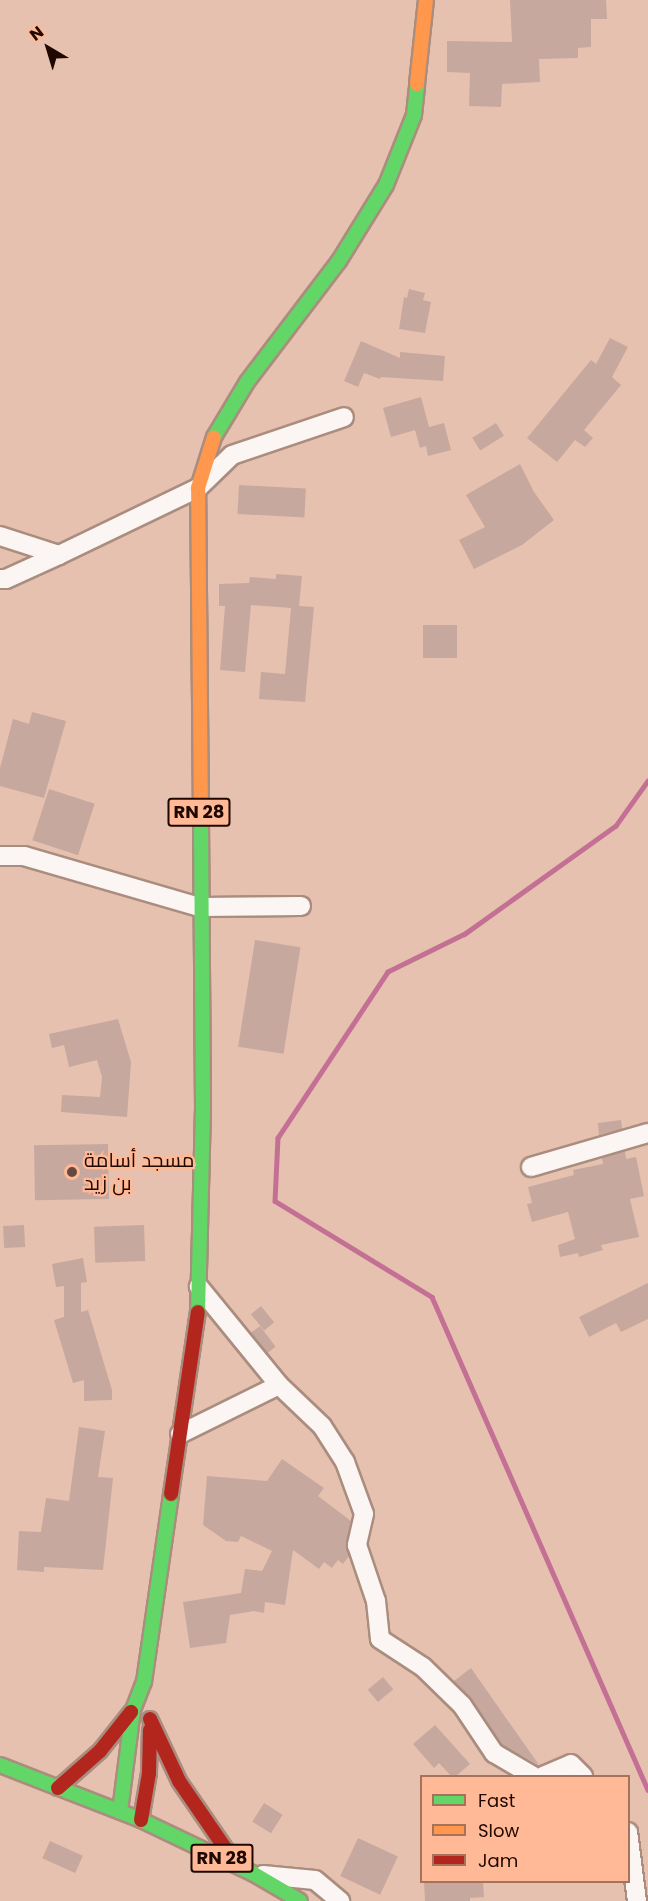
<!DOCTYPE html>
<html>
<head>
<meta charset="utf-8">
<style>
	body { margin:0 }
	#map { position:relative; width:648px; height:1901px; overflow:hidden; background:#e7c1af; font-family:Poppins,Cairo,sans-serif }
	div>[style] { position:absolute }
	.stream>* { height:4.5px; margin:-2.25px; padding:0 2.25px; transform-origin:2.25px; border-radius:2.25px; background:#c37094 }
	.building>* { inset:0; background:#c7a89e; transform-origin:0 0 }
	.roads { filter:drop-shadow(2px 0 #aa8d7f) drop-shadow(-2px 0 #aa8d7f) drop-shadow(0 2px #aa8d7f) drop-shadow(0 -2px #aa8d7f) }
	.street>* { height:18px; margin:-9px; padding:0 9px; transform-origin:9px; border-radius:9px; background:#fbf6f3 }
	.fast>* { height:14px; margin:-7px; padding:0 7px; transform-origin:7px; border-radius:7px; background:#63d668 }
	.slow>* { height:14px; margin:-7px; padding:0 7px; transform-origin:7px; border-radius:7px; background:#ff974d }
	.jam>* { height:14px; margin:-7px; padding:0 7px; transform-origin:7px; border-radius:7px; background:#b3261e }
	.dots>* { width:16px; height:16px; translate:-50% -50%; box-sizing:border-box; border:3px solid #ffb997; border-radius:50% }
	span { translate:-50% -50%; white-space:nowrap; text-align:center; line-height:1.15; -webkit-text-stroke:4.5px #ffb997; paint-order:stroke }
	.shield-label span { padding:2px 4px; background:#ffb997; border:2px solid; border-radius:4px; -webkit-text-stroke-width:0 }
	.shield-label { font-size:18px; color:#1f0800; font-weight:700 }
	.poi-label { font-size:20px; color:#1f0800 }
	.left { translate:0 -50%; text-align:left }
	.legend { position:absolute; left:420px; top:1775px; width:210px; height:108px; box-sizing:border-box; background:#ffb997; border:2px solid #a5725b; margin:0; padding:8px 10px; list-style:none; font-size:18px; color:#1f0800 }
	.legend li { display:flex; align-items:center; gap:12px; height:30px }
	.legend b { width:30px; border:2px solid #a5725b }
	.north { position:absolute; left:18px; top:18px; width:60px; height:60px; -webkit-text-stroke:4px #ffb997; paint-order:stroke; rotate:322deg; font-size:16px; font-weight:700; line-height:24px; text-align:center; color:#1f0800 }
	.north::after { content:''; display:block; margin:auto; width:21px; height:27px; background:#1f0800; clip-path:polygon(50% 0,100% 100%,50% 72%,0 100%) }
</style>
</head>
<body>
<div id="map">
	<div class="stream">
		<i style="left:648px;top:781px;width:55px;rotate:125.4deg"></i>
		<i style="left:616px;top:826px;width:186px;rotate:144.4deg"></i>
		<i style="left:465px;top:934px;width:86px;rotate:153.7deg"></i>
		<i style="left:388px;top:972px;width:199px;rotate:123.5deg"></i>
		<i style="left:278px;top:1138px;width:63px;rotate:92.7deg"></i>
		<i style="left:275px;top:1201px;width:184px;rotate:31.4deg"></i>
		<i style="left:432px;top:1297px;width:538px;rotate:66.34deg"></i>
	</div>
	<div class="building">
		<i style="clip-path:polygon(510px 0,606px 0,607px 19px,591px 19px,591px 47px,578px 48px,578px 58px,539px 59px,540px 82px,502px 84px,501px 107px,469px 106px,470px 73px,447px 72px,447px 41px,512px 42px)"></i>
		<i style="clip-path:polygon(409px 289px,425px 293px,423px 300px,431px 302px,425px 333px,399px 329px,404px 297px,407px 298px)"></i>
		<i style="clip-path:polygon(610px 338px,628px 347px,612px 377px,621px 385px,584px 430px,593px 438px,585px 447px,575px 440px,557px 462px,527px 438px,591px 360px,596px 364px)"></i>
		<i style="clip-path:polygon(361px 341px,400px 358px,400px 352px,445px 356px,443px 381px,381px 377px,380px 379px,364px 373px,358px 387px,344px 381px)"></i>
		<i style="clip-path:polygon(421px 397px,429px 427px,444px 423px,451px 450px,428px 456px,426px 446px,420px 448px,415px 430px,391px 437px,383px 408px)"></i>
		<i style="left:496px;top:423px;width:15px;height:28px;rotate:58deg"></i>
		<i style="clip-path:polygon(520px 464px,534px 492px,554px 520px,522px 545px,474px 569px,459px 540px,485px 527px,466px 495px)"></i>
		<i style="left:239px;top:485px;width:67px;height:29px;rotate:3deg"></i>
		<i style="clip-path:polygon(276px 574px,302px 576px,299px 606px,314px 607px,305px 702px,259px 699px,261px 672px,285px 674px,291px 608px,251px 605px,245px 672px,220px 670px,225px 606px,219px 606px,219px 584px,249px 583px,250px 577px,276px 579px)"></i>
		<i style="left:423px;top:625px;width:34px;height:33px"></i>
		<i style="clip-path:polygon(32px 712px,66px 721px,44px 798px,0 786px,0 768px,13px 719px,29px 724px)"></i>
		<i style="left:49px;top:789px;width:48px;height:54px;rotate:18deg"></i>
		<i style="left:255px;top:940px;width:46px;height:108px;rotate:9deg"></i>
		<i style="clip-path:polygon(118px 1019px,131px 1062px,127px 1117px,61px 1112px,62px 1095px,100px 1097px,102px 1077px,97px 1060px,69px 1067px,64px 1045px,52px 1048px,49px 1034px)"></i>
		<i style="clip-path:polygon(621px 1120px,622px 1129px,599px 1135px,598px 1123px)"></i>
		<i style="left:108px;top:1144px;width:55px;height:74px;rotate:89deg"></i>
		<i style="clip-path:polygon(625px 1151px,626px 1159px,636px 1157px,644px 1196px,630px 1199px,639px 1237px,601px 1245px,603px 1250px,579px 1257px,578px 1253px,560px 1257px,558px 1245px,575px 1239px,568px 1212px,532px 1222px,527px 1204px,532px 1203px,528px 1187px,574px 1175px,573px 1170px,603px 1164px,602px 1158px)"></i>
		<i style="left:24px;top:1225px;width:22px;height:21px;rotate:87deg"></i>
		<i style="left:144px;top:1225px;width:36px;height:50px;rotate:88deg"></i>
		<i style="clip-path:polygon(83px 1258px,87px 1282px,81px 1283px,81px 1312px,88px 1310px,112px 1390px,112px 1400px,84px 1401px,84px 1380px,73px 1383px,54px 1320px,64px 1317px,64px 1286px,56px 1287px,52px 1264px)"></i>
		<i style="clip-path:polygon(648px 1283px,648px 1319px,621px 1332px,616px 1323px,589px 1337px,579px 1317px)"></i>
		<i style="left:261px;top:1306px;width:21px;height:13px;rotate:51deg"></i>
		<i style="left:260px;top:1326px;width:26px;height:11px;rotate:53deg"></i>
		<i style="clip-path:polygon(79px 1427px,105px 1431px,98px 1477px,113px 1478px,103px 1570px,44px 1567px,44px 1572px,17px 1570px,19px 1531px,41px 1532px,46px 1498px,69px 1501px)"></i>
		<i style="clip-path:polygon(282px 1459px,324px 1488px,318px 1496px,351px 1521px,346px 1543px,349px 1556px,343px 1564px,338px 1560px,332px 1568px,324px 1562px,319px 1569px,293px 1550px,285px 1605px,265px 1602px,264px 1613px,254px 1611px,230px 1615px,226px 1643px,190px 1648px,183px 1602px,241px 1593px,245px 1569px,262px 1571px,272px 1551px,241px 1536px,238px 1542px,226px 1541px,203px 1525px,207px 1476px,267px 1481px)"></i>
		<i style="clip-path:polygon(471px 1668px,539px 1765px,502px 1745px,471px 1699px,454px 1681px)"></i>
		<i style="left:383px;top:1677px;width:16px;height:20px;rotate:50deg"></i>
		<i style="clip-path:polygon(435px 1725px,470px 1764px,456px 1776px,451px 1776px,439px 1763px,434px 1768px,413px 1744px)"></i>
		<i style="left:264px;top:1803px;width:22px;height:22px;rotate:32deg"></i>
		<i style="left:358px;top:1838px;width:44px;height:42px;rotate:25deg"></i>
		<i style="left:50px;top:1841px;width:36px;height:19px;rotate:24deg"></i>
		<i style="clip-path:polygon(424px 1881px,483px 1881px,484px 1897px,470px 1898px,470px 1901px,425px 1901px)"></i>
	</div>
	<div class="roads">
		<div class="street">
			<i style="left:0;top:536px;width:62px;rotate:17.9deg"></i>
			<i style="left:59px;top:555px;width:154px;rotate:-25.7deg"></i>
			<i style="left:198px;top:488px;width:47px;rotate:-44.1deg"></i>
			<i style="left:232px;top:455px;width:118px;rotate:-18.7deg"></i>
			<i style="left:0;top:579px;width:6px"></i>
			<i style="left:6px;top:579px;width:58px;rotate:-24.4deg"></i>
			<i style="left:0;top:856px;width:24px"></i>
			<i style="left:24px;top:856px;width:183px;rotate:16.2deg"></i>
			<i style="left:200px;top:907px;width:101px;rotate:-0.6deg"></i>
			<i style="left:531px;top:1167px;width:122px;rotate:-16.2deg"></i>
			<i style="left:279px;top:1385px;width:59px;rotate:43.6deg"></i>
			<i style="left:322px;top:1426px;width:43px;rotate:57.4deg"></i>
			<i style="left:345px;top:1462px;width:55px;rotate:69.9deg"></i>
			<i style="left:364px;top:1514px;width:32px;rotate:103deg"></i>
			<i style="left:357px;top:1545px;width:59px;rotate:71.3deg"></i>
			<i style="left:376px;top:1601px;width:38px;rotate:84deg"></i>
			<i style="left:380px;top:1639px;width:51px;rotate:33.1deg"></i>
			<i style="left:423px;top:1667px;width:54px;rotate:44.3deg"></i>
			<i style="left:462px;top:1705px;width:58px;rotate:56.3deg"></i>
			<i style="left:494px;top:1753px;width:45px;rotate:30.5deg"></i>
			<i style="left:180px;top:1434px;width:110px;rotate:-26.3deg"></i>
			<i style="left:279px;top:1385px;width:127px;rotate:-129.2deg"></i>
			<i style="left:543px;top:1776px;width:30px;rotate:-23deg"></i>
			<i style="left:571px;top:1764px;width:17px;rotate:45deg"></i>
			<i style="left:628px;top:1832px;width:70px;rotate:82.6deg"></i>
			<i style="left:263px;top:1875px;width:52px;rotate:5.5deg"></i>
			<i style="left:315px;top:1880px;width:33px;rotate:40deg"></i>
		</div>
		<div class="fast">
			<i style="left:214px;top:437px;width:64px;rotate:-59deg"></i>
			<i style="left:247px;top:382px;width:152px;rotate:-52.8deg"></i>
			<i style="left:339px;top:261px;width:89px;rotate:-58.3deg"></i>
			<i style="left:386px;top:185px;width:75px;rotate:-68.2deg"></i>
			<i style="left:414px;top:115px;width:31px;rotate:-84deg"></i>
			<i style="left:198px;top:1312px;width:204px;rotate:-88.6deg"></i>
			<i style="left:203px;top:1108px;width:290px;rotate:-90.4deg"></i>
			<i style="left:0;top:1765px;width:151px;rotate:21.3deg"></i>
			<i style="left:141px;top:1820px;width:125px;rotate:25.5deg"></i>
			<i style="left:254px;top:1874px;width:53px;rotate:30.4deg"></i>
			<i style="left:120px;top:1811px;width:102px;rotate:-82.7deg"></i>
			<i style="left:133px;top:1710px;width:30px;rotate:-69deg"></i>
			<i style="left:144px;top:1682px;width:190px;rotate:-81.8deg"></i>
		</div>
		<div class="slow">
			<i style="left:417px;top:84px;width:84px;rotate:-83.9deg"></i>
			<i style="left:201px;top:818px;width:330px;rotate:-90.5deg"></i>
			<i style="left:198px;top:488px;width:53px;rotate:-72.6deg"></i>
		</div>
		<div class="jam">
			<i style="left:171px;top:1494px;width:184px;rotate:-81.6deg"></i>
			<i style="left:150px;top:1719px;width:68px;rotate:64.9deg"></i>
			<i style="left:179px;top:1781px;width:101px;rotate:55.5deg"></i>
			<i style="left:58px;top:1788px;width:56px;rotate:-41.4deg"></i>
			<i style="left:100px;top:1751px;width:50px;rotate:-51.5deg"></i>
			<i style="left:141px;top:1820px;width:48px;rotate:-80.3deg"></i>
			<i style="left:149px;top:1773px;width:43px;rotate:-88.7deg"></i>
		</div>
	</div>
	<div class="dots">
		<i style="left:72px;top:1172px;background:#65493d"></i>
	</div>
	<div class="shield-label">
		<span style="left:199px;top:812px">RN 28</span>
		<span style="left:222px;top:1858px">RN 28</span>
	</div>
	<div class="poi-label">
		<span class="left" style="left:84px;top:1172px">مسجد أسامة<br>بن زيد</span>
	</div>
	<ul class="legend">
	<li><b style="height:8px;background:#63d668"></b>Fast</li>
	<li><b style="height:8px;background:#ff974d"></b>Slow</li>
	<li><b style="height:8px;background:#b3261e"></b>Jam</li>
	</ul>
	<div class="north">N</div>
</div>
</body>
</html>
